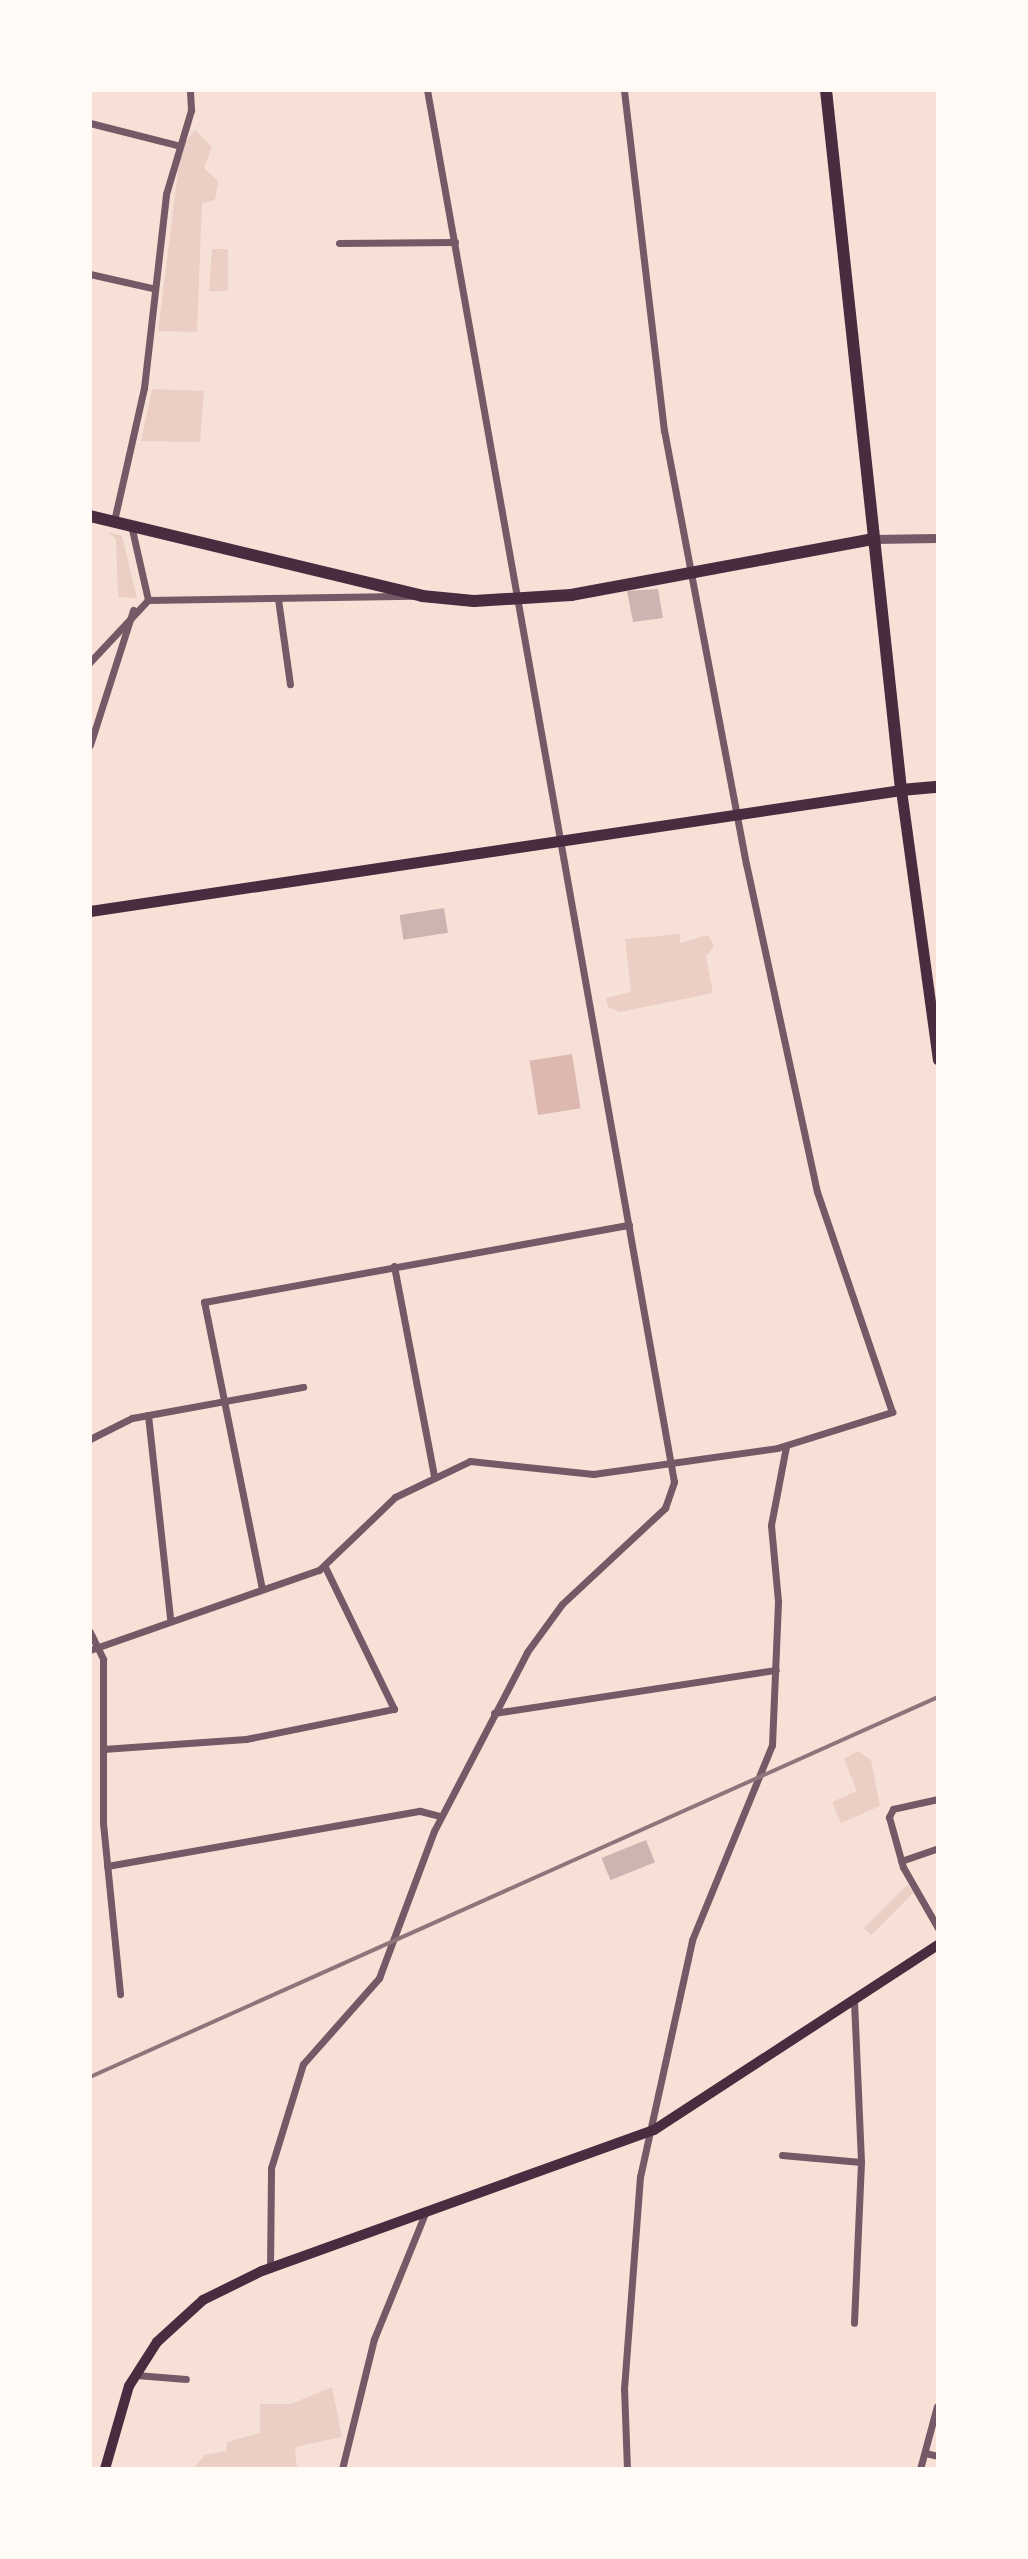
<!DOCTYPE html>
<html>
<head>
<meta charset="utf-8">
<style>
	body { margin:0 }
	#map { position:relative; width:1028px; height:2559px; overflow:hidden; background:#f7e1d7; font-family:"IBM Plex Serif",serif }
	div>[style] { position:absolute }
	.green>* { inset:0; background:#ebcfc5; transform-origin:0 0 }
	.water>* { inset:0; background:#dcb8b0; transform-origin:0 0 }
	.building>* { inset:0; background:#ccb4b1; transform-origin:0 0 }
	.minor>* { height:7px; margin:-3.5px; padding:0 3.5px; transform-origin:3.5px; border-radius:3.5px; background:#755966 }
	.tertiary>* { height:9px; margin:-4.5px; padding:0 4.5px; transform-origin:4.5px; border-radius:4.5px; background:#755966 }
	.secondary>* { height:10px; margin:-5px; padding:0 5px; transform-origin:5px; border-radius:5px; background:#4a2c40 }
	.primary>* { height:11px; margin:-5.5px; padding:0 5.5px; transform-origin:5.5px; border-radius:5.5px; background:#4a2c40 }
	.trunk>* { height:12px; margin:-6px; padding:0 6px; transform-origin:6px; border-radius:6px; background:#4a2c40 }
	.rail>* { height:4px; margin:-2px; padding:0 2px; transform-origin:2px; border-radius:2px; background:#8f747c }
	span { translate:-50% -50%; white-space:nowrap; text-align:center; line-height:1.15; -webkit-text-stroke:8px #fffaf5; paint-order:stroke }
	.frame { position:absolute; inset:0; border:92px solid #fffaf5; pointer-events:none }
</style>
</head>
<body>
<div id="map">
	<div class="green">
		<i style="clip-path:polygon(195px 130px,212px 147px,204px 168px,218px 181px,215px 200px,202px 203px,197px 332px,158px 331px,181px 147px)"></i>
		<i style="clip-path:polygon(212px 249px,228px 249px,228px 291px,209px 291px)"></i>
		<i style="clip-path:polygon(152px 389px,204px 391px,200px 442px,141px 441px)"></i>
		<i style="clip-path:polygon(108px 532px,122px 536px,137px 598px,118px 597px,116px 539px)"></i>
		<i style="clip-path:polygon(680px 934px,680px 943px,708px 935px,714px 946px,706px 957px,713px 993px,620px 1012px,608px 1007px,606px 998px,631px 992px,625px 939px)"></i>
		<i style="clip-path:polygon(858px 1751px,871px 1760px,880px 1806px,841px 1823px,832px 1802px,857px 1791px,844px 1759px)"></i>
		<i style="left:907px;top:1885px;width:10px;height:61px;rotate:45deg"></i>
		<i style="clip-path:polygon(332px 2387px,342px 2437px,295px 2447px,297px 2469px,193px 2469px,205px 2455px,226px 2451px,227px 2442px,260px 2433px,260px 2404px,291px 2404px)"></i>
	</div>
	<div class="water">
		<i style="left:572px;top:1054px;width:55px;height:43px;rotate:81deg"></i>
	</div>
	<div class="building">
		<i style="clip-path:polygon(658px 589px,663px 618px,633px 622px,627px 591px)"></i>
		<i style="left:444px;top:908px;width:25px;height:45px;rotate:81deg"></i>
		<i style="left:646px;top:1840px;width:24px;height:48px;rotate:68deg"></i>
	</div>
	<div class="minor">
		<i style="left:90px;top:123px;width:89px;rotate:14.3deg"></i>
		<i style="left:339px;top:243px;width:116px;rotate:-0.5deg"></i>
		<i style="left:90px;top:274px;width:64px;rotate:12.7deg"></i>
		<i style="left:114px;top:521px;width:136px;rotate:-77.3deg"></i>
		<i style="left:144px;top:388px;width:195px;rotate:-83.5deg"></i>
		<i style="left:166px;top:194px;width:88px;rotate:-73.4deg"></i>
		<i style="left:191px;top:110px;width:20px;rotate:-93deg"></i>
		<i style="left:131px;top:525px;width:77px;rotate:77.2deg"></i>
		<i style="left:278px;top:599px;width:86px;rotate:82deg"></i>
		<i style="left:90px;top:662px;width:85px;rotate:-46.9deg"></i>
		<i style="left:148px;top:600px;width:266px;rotate:-0.9deg"></i>
		<i style="left:90px;top:745px;width:142px;rotate:-72.3deg"></i>
		<i style="left:394px;top:1266px;width:213px;rotate:79.2deg"></i>
		<i style="left:148px;top:1415px;width:204px;rotate:83.8deg"></i>
		<i style="left:90px;top:1439px;width:47px;rotate:-26.6deg"></i>
		<i style="left:132px;top:1418px;width:174px;rotate:-10.3deg"></i>
		<i style="left:262px;top:1589px;width:293px;rotate:-101.4deg"></i>
		<i style="left:204px;top:1302px;width:432px;rotate:-10.3deg"></i>
		<i style="left:90px;top:1632px;width:30px;rotate:64deg"></i>
		<i style="left:103px;top:1659px;width:164px;rotate:90deg"></i>
		<i style="left:103px;top:1823px;width:172px;rotate:84.3deg"></i>
		<i style="left:90px;top:1650px;width:243px;rotate:-19.3deg"></i>
		<i style="left:319px;top:1570px;width:105px;rotate:-43.8deg"></i>
		<i style="left:395px;top:1497px;width:83px;rotate:-25.6deg"></i>
		<i style="left:470px;top:1461px;width:124px;rotate:6deg"></i>
		<i style="left:593px;top:1474px;width:186px;rotate:-8deg"></i>
		<i style="left:777px;top:1448px;width:121px;rotate:-17.4deg"></i>
		<i style="left:892px;top:1412px;width:232px;rotate:-108.8deg"></i>
		<i style="left:817px;top:1192px;width:336px;rotate:-102.2deg"></i>
		<i style="left:746px;top:864px;width:441px;rotate:-100.7deg"></i>
		<i style="left:664px;top:431px;width:343px;rotate:-96.7deg"></i>
		<i style="left:494px;top:1713px;width:285px;rotate:-8.7deg"></i>
		<i style="left:103px;top:1749px;width:143px;rotate:-4deg"></i>
		<i style="left:246px;top:1739px;width:151px;rotate:-11.5deg"></i>
		<i style="left:394px;top:1709px;width:158px;rotate:-115.9deg"></i>
		<i style="left:938px;top:1799px;width:46px;rotate:167.5deg"></i>
		<i style="left:893px;top:1809px;width:9px;rotate:117deg"></i>
		<i style="left:889px;top:1817px;width:52px;rotate:74.4deg"></i>
		<i style="left:903px;top:1867px;width:70px;rotate:60.2deg"></i>
		<i style="left:901px;top:1861px;width:39px;rotate:-19deg"></i>
		<i style="left:107px;top:1866px;width:318px;rotate:-10deg"></i>
		<i style="left:420px;top:1811px;width:21px;rotate:14deg"></i>
		<i style="left:854px;top:2001px;width:161px;rotate:87.5deg"></i>
		<i style="left:861px;top:2162px;width:161px;rotate:92.5deg"></i>
		<i style="left:782px;top:2155px;width:79px;rotate:5.1deg"></i>
		<i style="left:270px;top:2269px;width:101px;rotate:-89.4deg"></i>
		<i style="left:271px;top:2168px;width:109px;rotate:-72.9deg"></i>
		<i style="left:303px;top:2064px;width:115px;rotate:-48.5deg"></i>
		<i style="left:379px;top:1978px;width:157px;rotate:-69.5deg"></i>
		<i style="left:434px;top:1831px;width:202px;rotate:-62.5deg"></i>
		<i style="left:527px;top:1652px;width:59px;rotate:-53.9deg"></i>
		<i style="left:562px;top:1604px;width:141px;rotate:-43deg"></i>
		<i style="left:665px;top:1508px;width:28px;rotate:-71deg"></i>
		<i style="left:674px;top:1482px;width:1414px;rotate:-100.06deg"></i>
		<i style="left:136px;top:2375px;width:50px;rotate:4.6deg"></i>
		<i style="left:925px;top:2453px;width:13px;rotate:13deg"></i>
		<i style="left:342px;top:2469px;width:134px;rotate:-76.2deg"></i>
		<i style="left:374px;top:2339px;width:133px;rotate:-67.9deg"></i>
		<i style="left:627px;top:2469px;width:80px;rotate:-92.1deg"></i>
		<i style="left:624px;top:2389px;width:213px;rotate:-85.7deg"></i>
		<i style="left:640px;top:2177px;width:243px;rotate:-77.6deg"></i>
		<i style="left:692px;top:1940px;width:211px;rotate:-67.7deg"></i>
		<i style="left:772px;top:1745px;width:144px;rotate:-87.6deg"></i>
		<i style="left:778px;top:1601px;width:76px;rotate:-95.3deg"></i>
		<i style="left:771px;top:1525px;width:80px;rotate:-79.2deg"></i>
		<i style="left:920px;top:2469px;width:65px;rotate:-74.9deg"></i>
	</div>
	<div class="tertiary">
		<i style="left:874px;top:539px;width:64px;rotate:-0.9deg"></i>
	</div>
	<div class="secondary">
		<i style="left:105px;top:2469px;width:86px;rotate:-73.9deg"></i>
		<i style="left:129px;top:2386px;width:52px;rotate:-57.5deg"></i>
		<i style="left:157px;top:2342px;width:62px;rotate:-42.4deg"></i>
		<i style="left:203px;top:2300px;width:66px;rotate:-26.2deg"></i>
		<i style="left:262px;top:2271px;width:417px;rotate:-19.8deg"></i>
		<i style="left:654px;top:2130px;width:339px;rotate:-33.1deg"></i>
	</div>
	<div class="primary">
		<i style="left:90px;top:911px;width:820px;rotate:-8.49deg"></i>
		<i style="left:901px;top:790px;width:272px;rotate:82.2deg"></i>
	</div>
	<div class="trunk">
		<i style="left:826px;top:90px;width:704px;rotate:83.88deg"></i>
		<i style="left:901px;top:790px;width:37px;rotate:-5deg"></i>
		<i style="left:90px;top:516px;width:342px;rotate:13.5deg"></i>
		<i style="left:422px;top:596px;width:52px;rotate:5.5deg"></i>
		<i style="left:474px;top:601px;width:97px;rotate:-3.5deg"></i>
		<i style="left:571px;top:595px;width:308px;rotate:-10.5deg"></i>
	</div>
	<div class="rail">
		<i style="left:90px;top:2077px;width:929px;rotate:-24.14deg"></i>
	</div>
	<div class="frame"></div>
</div>
</body>
</html>
